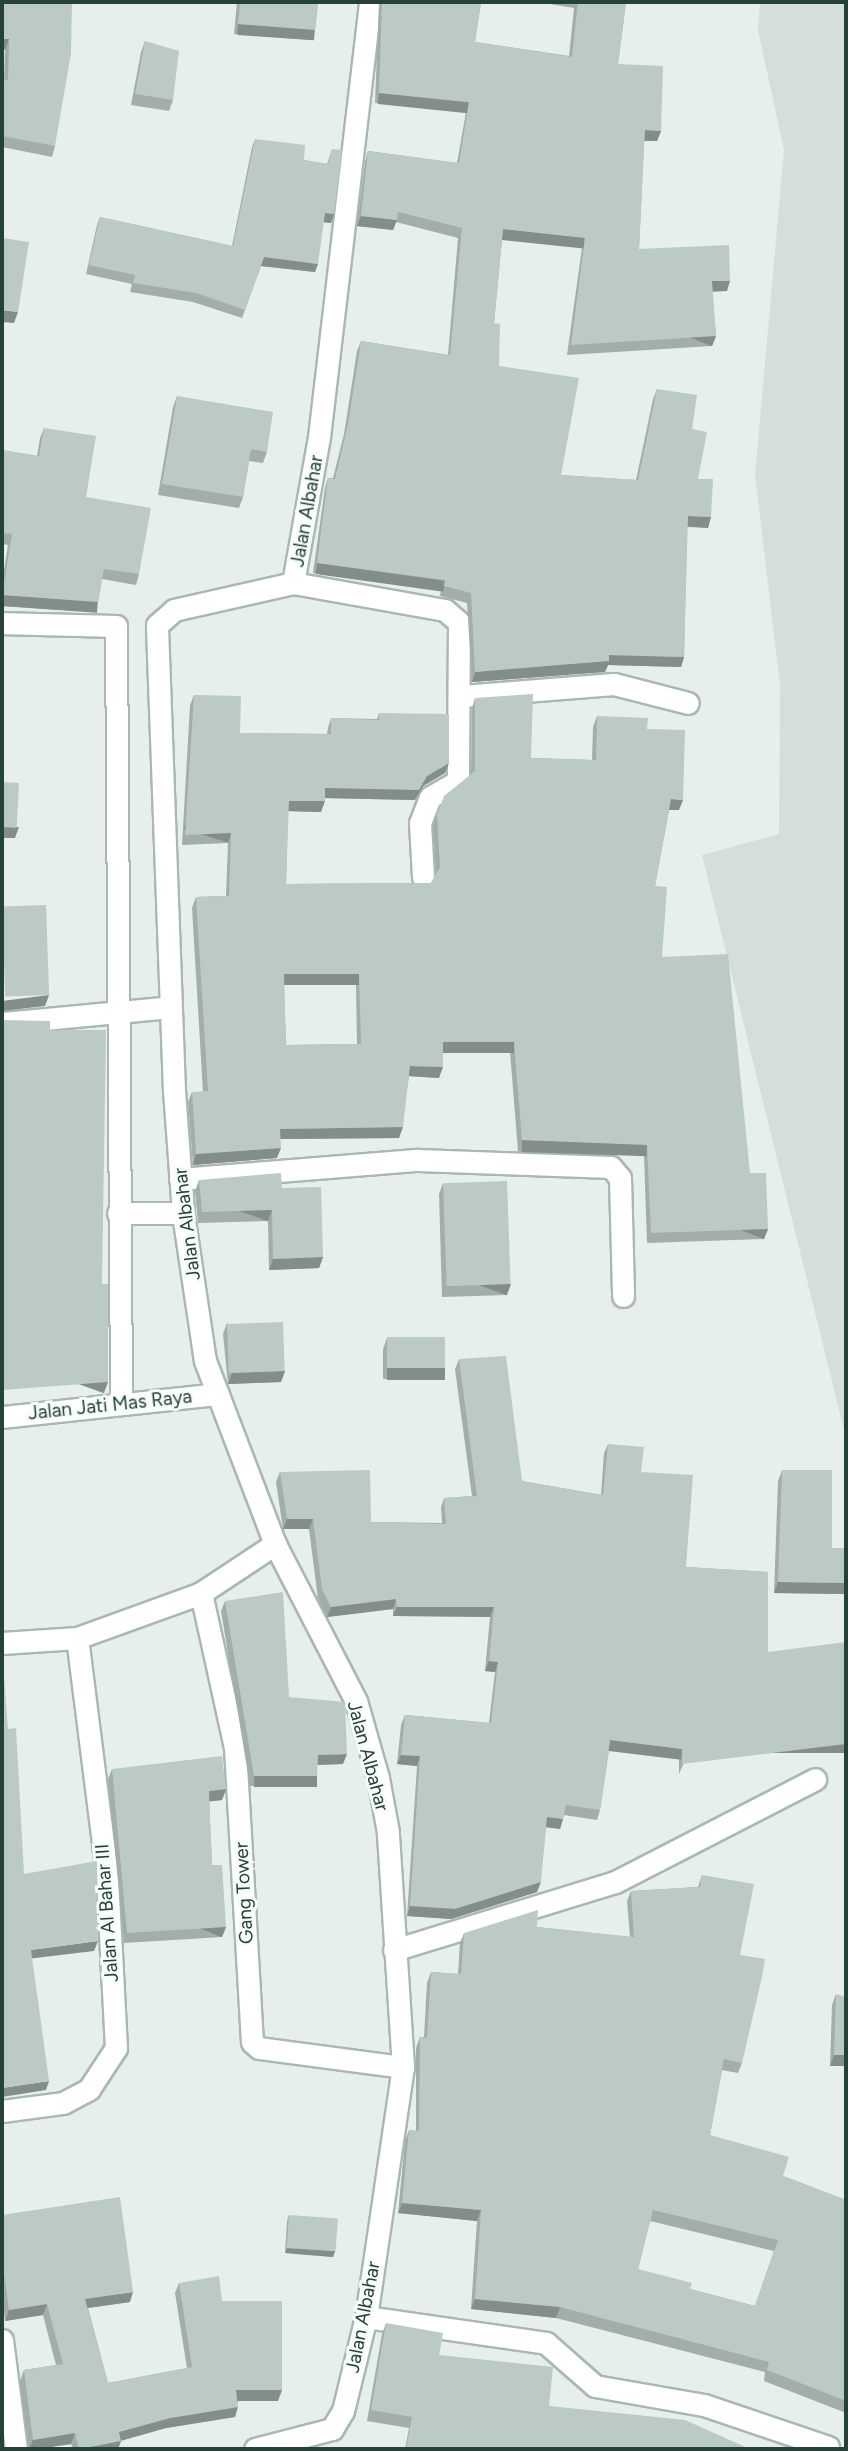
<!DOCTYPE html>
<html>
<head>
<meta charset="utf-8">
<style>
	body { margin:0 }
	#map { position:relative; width:848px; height:2451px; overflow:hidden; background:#e6efeb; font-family:Figtree,sans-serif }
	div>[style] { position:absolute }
	.built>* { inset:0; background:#d4dfda }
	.roads { filter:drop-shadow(2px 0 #a8b8b2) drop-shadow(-2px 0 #a8b8b2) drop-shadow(0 2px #a8b8b2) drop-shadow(0 -2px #a8b8b2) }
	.minor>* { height:21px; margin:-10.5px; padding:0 10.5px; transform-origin:10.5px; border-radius:10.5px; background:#fff }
	.wall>* { inset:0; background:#a1aea9 }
	.shaded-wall>* { inset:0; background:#838d89; transform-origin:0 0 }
	.building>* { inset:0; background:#bbcac4; transform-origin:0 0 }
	span { translate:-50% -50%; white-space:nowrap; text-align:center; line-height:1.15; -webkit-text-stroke:6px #f7fbf9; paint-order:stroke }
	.street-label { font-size:19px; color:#24423a }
	.frame { position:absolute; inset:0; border:4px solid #24423a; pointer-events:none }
</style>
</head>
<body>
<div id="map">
	<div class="built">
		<i style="clip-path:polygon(760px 2px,846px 2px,846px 1438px,702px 855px,779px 834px,780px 685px,755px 475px,784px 150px,758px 30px)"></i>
	</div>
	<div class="roads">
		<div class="minor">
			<i style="left:293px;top:583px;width:154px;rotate:10.1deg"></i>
			<i style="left:445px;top:610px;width:18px;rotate:41deg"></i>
			<i style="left:459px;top:622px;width:159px;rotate:90.4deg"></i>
			<i style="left:458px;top:781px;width:32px;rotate:150deg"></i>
			<i style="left:430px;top:797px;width:28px;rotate:111deg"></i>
			<i style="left:420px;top:823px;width:54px;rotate:86.8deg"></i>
			<i style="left:2px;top:623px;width:114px;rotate:1.5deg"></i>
			<i style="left:116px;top:626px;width:776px;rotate:89.63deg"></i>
			<i style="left:462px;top:696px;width:152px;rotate:-4.5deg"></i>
			<i style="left:614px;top:684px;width:76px;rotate:14.4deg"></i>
			<i style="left:2px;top:1023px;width:169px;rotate:-5.4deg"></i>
			<i style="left:180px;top:1179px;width:239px;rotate:-4.6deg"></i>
			<i style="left:418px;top:1160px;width:193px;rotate:2.1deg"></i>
			<i style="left:611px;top:1167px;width:14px;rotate:51deg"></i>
			<i style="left:620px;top:1178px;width:118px;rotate:88.5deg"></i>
			<i style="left:118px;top:1213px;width:65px"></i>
			<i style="left:2px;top:1417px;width:217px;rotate:-6.1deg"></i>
			<i style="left:201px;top:1593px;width:159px;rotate:77.6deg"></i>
			<i style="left:235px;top:1748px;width:294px;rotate:86.7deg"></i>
			<i style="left:252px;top:2042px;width:9px;rotate:41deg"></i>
			<i style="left:259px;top:2048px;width:145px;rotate:7.5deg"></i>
			<i style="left:2px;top:1643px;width:75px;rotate:-3.8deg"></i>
			<i style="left:77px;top:1638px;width:132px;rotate:-19.9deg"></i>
			<i style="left:201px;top:1593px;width:89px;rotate:-33.5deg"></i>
			<i style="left:394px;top:1950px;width:231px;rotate:-17.1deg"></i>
			<i style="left:615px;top:1882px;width:225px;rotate:-27.2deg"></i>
			<i style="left:2px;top:2111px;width:62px;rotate:-7.5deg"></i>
			<i style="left:63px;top:2103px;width:30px;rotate:-28deg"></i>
			<i style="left:89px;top:2089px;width:49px;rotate:-56.6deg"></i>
			<i style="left:116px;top:2048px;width:173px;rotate:-93deg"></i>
			<i style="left:107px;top:1875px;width:239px;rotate:-97.2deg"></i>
			<i style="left:366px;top:2317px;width:182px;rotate:8.2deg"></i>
			<i style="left:546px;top:2343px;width:65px;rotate:41.3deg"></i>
			<i style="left:595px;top:2386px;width:111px;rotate:9.9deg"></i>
			<i style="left:704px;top:2405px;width:131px;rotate:18.7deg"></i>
			<i style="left:2px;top:2340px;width:110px;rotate:82.7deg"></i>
			<i style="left:255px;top:2449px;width:80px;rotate:-14.6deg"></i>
			<i style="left:332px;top:2429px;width:21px;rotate:-59deg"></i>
			<i style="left:343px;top:2411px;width:97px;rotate:-76.3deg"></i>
			<i style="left:366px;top:2317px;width:253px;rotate:-81.6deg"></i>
			<i style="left:403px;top:2067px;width:235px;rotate:-93.7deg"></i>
			<i style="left:388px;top:1832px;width:55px;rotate:-100.5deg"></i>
			<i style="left:378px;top:1778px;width:80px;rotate:-105.9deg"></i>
			<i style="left:356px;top:1701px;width:177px;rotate:-117.3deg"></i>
			<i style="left:275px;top:1544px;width:196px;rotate:-110.9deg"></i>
			<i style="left:205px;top:1361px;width:150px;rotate:-98.5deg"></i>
			<i style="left:183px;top:1213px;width:122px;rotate:-94.2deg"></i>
			<i style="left:174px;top:1091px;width:466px;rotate:-92.1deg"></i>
			<i style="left:157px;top:625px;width:23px;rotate:-41deg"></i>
			<i style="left:174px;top:610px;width:122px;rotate:-12.8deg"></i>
			<i style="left:293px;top:583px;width:148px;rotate:-79.9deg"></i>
			<i style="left:319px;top:437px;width:438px;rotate:-83.3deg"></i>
		</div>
	</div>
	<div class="wall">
		<i style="clip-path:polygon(2px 2px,55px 146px,52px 157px,2px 147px,2px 81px,4px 81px,5px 50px,2px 49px)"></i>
		<i style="clip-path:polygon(237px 2px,318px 2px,315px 30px,312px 40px,234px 34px)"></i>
		<i style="clip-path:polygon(379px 2px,481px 2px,475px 42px,569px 56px,574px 8px,538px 2px,626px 2px,618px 64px,661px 131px,657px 141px,644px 141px,639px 249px,727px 291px,712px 291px,716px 336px,712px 346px,567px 355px,582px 248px,502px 239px,494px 323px,499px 366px,561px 475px,636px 480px,653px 399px,657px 389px,692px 429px,698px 479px,711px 517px,708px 528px,687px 527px,684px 657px,681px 667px,608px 665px,605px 672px,472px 682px,467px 603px,440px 596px,441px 590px,313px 573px,325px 488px,328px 478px,333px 478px,344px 434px,357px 351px,361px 341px,448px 355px,458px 238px,396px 222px,393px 230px,357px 226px,365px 162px,368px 151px,457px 163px,466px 112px,375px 103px)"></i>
		<i style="clip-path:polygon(145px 41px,173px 100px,169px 111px,131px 105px,141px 52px)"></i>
		<i style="clip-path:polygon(255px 139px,304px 160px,327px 164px,332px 149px,334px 214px,331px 223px,323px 222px,315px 272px,261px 266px,242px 318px,193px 302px,130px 292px,132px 284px,86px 274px,97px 225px,100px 217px,232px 246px,252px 147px)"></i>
		<i style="clip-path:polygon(177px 396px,267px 452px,263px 463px,249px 461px,243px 497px,239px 508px,158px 495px,173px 407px)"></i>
		<i style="clip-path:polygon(44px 428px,86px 497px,139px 574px,136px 585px,102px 579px,98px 602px,94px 612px,2px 606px,2px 583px,8px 545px,2px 544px,2px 450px,37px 456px,40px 438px)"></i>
		<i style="clip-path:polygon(evenodd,194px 695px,240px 733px,327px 734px,328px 728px,331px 718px,377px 719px,379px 713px,445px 773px,423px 786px,415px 800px,325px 798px,321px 812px,288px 811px,286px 884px,431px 883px,436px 874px,433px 825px,437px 815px,471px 774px,472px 708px,475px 698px,531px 758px,592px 760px,593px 727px,597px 716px,647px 729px,679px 810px,669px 810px,655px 886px,662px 957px,750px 1173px,768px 1229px,764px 1239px,647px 1243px,644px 1155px,518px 1151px,510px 1052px,443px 1052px,439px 1078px,409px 1076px,399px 1138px,280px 1139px,277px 1158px,193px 1165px,188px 1102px,192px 1092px,203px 1092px,192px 908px,196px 897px,226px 896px,228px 843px,182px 845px,190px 705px,194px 695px,284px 984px,356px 984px,357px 1044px,286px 1045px,284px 984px)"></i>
		<i style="clip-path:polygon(199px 1180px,282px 1188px,323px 1257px,319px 1268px,269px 1270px,268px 1221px,198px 1223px,195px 1191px)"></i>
		<i style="clip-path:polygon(443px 1183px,507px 1295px,442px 1297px,439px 1194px)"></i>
		<i style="clip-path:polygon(227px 1323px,285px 1371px,281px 1382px,228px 1384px,223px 1334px)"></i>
		<i style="clip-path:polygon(387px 1338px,441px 1379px,383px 1379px,383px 1349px)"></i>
		<i style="clip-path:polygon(459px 1359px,522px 1481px,601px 1495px,604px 1453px,608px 1444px,641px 1472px,686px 1567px,768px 1572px,679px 1774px,679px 1759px,609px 1750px,600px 1810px,597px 1820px,564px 1815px,560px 1829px,546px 1827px,537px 1892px,451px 1919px,407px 1916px,417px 1766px,397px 1764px,401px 1725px,405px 1715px,489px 1723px,495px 1672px,485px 1671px,490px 1617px,393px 1616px,393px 1609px,327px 1617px,318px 1599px,309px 1529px,283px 1529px,276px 1482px,280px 1472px,371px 1522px,442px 1523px,441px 1507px,444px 1498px,472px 1496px,455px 1369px)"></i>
		<i style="clip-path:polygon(782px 1470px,832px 1548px,844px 1594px,774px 1593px,778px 1481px)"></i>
		<i style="clip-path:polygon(225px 1601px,289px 1697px,343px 1764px,317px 1765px,314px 1786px,250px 1786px,221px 1611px)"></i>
		<i style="clip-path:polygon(112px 1769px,226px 1789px,222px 1800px,209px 1801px,212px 1865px,226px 1927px,222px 1937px,124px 1943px,108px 1779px)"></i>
		<i style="clip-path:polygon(evenodd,702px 1875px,740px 1955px,742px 2063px,738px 2073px,722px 2070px,710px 2135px,783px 2176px,846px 2200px,846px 2413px,764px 2381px,765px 2372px,556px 2318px,471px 2309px,477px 2221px,398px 2213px,405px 2141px,409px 2130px,416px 2131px,416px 2048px,420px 2037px,424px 2037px,427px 1983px,431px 1972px,458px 1974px,460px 1943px,464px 1933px,537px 1927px,630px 1937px,627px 1901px,631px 1891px,698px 1887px,702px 1875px,650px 2221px,774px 2251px,755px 2306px,690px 2289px,638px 2269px,650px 2221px)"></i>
		<i style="clip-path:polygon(836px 1994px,846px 2066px,830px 2066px,832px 2005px)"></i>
		<i style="clip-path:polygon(2px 2215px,130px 2302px,88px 2308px,108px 2383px,187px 2368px,175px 2293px,179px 2283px,222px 2301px,278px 2401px,238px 2401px,235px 2417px,166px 2428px,121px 2441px,118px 2449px,73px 2449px,71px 2444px,37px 2449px,29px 2449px,20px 2381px,24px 2370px,56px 2365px,43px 2315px,5px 2321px,2px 2296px)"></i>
		<i style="clip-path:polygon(289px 2215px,335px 2251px,333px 2257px,285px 2253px,287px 2221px)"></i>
		<i style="clip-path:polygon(386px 2323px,439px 2355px,549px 2406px,750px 2449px,405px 2449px,409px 2428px,367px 2421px,382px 2334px)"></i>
	</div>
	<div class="shaded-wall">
		<i style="left:238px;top:24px;width:77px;height:11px;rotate:4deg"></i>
		<i style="clip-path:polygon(2px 39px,9px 39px,5px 50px,2px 49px)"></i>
		<i style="left:379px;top:93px;width:90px;height:11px;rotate:6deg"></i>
		<i style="clip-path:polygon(645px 130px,661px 131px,657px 141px,641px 141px)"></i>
		<i style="clip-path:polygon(325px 213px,334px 214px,331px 223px,322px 222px)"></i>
		<i style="clip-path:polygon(361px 216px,397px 220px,393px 230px,357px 226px)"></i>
		<i style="left:503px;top:229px;width:82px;height:11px;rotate:6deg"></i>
		<i style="clip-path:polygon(264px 257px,318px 264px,315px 272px,261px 266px)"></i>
		<i style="clip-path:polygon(712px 281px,730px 281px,727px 291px,708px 292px)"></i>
		<i style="clip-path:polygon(2px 310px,18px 312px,14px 323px,2px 322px)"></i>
		<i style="left:716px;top:336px;width:11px;height:145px;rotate:112deg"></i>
		<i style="clip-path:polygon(688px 516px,711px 517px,708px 528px,684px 526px)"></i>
		<i style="left:317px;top:563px;width:129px;height:11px;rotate:8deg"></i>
		<i style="left:2px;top:595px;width:96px;height:11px;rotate:4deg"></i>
		<i style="clip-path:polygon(609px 655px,684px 657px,681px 667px,608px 665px,605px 672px,472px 682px,475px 672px)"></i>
		<i style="clip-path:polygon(449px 763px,445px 773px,423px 786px,415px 800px,322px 798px,325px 788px,427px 776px)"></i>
		<i style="clip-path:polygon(671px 799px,683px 800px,679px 810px,667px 810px)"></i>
		<i style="clip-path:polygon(289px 801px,325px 801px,321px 812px,285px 811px)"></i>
		<i style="clip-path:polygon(2px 827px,19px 827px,15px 838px,2px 838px)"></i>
		<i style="left:231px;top:833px;width:10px;height:46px;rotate:107deg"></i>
		<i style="left:284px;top:974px;width:75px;height:11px"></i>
		<i style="clip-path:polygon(49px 995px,45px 1006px,2px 1011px,2px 1001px)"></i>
		<i style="left:443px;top:1042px;width:71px;height:11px"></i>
		<i style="clip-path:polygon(410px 1066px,443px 1067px,439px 1078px,407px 1076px)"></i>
		<i style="clip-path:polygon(403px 1127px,399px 1138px,276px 1139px,280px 1129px)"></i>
		<i style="left:522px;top:1140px;width:125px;height:12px;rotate:2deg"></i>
		<i style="clip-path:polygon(281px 1148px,277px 1158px,193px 1165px,196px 1154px)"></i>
		<i style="left:272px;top:1210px;width:12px;height:70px;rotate:110deg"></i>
		<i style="left:768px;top:1229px;width:11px;height:117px;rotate:112deg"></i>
		<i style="clip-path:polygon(323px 1257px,319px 1268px,269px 1270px,273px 1259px)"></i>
		<i style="left:511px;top:1284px;width:12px;height:65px;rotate:110deg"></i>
		<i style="left:387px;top:1368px;width:58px;height:12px"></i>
		<i style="clip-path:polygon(285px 1371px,281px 1382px,228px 1384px,232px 1373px)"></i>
		<i style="left:108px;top:1382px;width:12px;height:106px;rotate:110deg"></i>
		<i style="clip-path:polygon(287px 1519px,313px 1519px,309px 1529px,283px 1529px)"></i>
		<i style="clip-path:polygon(778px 1582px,846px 1583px,846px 1588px,844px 1594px,774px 1593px)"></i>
		<i style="clip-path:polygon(396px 1599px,393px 1609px,327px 1617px,331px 1607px)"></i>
		<i style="clip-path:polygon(397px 1607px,494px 1607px,490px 1617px,393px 1616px)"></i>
		<i style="clip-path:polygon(489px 1661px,498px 1662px,495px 1672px,485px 1671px)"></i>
		<i style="left:610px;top:1740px;width:73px;height:11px;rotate:7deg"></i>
		<i style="left:846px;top:1744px;width:9px;height:165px;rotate:90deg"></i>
		<i style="clip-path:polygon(347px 1754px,343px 1764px,314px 1765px,318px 1755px)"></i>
		<i style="clip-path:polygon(401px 1755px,420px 1756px,417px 1766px,397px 1764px)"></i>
		<i style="left:254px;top:1776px;width:63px;height:11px"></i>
		<i style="clip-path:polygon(226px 1789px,222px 1800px,205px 1802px,209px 1791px)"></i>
		<i style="clip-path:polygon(547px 1817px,563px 1819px,560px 1829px,544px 1827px)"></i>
		<i style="clip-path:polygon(541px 1882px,537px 1892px,451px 1919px,407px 1916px,410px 1906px)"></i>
		<i style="left:226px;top:1927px;width:11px;height:99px;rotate:112deg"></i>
		<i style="clip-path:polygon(98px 1941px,94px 1951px,27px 1959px,31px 1950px)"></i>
		<i style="clip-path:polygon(834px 2055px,846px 2055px,846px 2066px,830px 2066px)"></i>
		<i style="clip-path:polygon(49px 2081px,46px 2090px,2px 2097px,2px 2088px)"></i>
		<i style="clip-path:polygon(402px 2203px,481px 2210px,477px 2221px,398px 2213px)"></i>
		<i style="clip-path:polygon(287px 2248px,335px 2251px,333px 2257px,285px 2253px)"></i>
		<i style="clip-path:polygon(133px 2292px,130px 2302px,81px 2309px,85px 2299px)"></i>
		<i style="clip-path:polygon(475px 2299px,560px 2307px,556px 2318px,471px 2309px)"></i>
		<i style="clip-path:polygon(47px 2304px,43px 2315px,5px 2321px,9px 2310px)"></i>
		<i style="clip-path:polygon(236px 2390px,282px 2390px,278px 2401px,232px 2401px)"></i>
		<i style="clip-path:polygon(238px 2407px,235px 2417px,166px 2428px,119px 2441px,121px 2441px,118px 2449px,80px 2449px,119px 2432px,170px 2418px)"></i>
		<i style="clip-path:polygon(75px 2433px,71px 2444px,37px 2449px,29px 2449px,33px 2440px)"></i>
	</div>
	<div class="building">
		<i style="clip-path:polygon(2px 2px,72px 2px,71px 53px,55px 146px,2px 136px,2px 81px,8px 80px,9px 39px,2px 39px)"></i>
		<i style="clip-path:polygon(240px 2px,318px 2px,315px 30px,238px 24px)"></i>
		<i style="clip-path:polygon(382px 2px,481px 2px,475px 42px,572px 57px,578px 2px,626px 2px,618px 64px,663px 66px,661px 131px,645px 130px,639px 249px,729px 245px,730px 281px,712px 281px,716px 336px,571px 345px,585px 238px,503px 229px,494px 323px,500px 324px,499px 366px,579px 378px,561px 475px,638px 480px,657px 389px,697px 395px,692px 429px,707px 432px,698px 479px,713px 479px,711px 517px,688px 516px,684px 657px,609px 655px,609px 661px,475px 672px,471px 593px,444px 586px,445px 580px,317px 563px,328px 478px,335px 479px,348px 424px,361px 341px,450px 355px,462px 228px,398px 212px,397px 220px,361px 216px,368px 151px,459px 163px,469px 102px,379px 93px)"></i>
		<i style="clip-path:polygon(145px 41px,179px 51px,173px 100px,135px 94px)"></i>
		<i style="clip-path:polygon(255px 139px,305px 145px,304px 160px,328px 164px,332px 149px,342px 150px,334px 214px,325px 213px,318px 264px,264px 257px,245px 310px,196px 293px,133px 283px,135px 275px,89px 265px,100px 217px,233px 246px)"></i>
		<i style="clip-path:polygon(2px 238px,29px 242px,18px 312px,2px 310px)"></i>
		<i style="clip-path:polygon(177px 396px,273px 412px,267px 452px,251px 449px,243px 497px,162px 484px)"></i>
		<i style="clip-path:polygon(44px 428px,96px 436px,86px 497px,151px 508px,139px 574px,104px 569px,98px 602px,2px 595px,12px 534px,2px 533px,2px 450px,39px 456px)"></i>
		<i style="clip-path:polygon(evenodd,533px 694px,531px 758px,596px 760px,597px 716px,648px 718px,647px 729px,685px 730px,683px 800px,671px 799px,655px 886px,667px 887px,662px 957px,728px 954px,750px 1173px,766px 1173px,768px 1229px,651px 1233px,647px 1145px,522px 1140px,514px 1042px,443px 1042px,443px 1067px,410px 1066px,403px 1127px,280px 1129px,281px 1148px,196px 1154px,192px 1092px,208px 1091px,196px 897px,229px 896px,231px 833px,185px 835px,194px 695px,241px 696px,240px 733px,331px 734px,331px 718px,379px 720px,379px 713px,449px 714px,449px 763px,427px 776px,419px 790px,325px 788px,325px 801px,289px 801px,286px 884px,431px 883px,440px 867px,437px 815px,444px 796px,475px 771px,475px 698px,533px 694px,284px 974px,359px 974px,361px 1044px,286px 1045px,284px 974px)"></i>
		<i style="left:2px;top:782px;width:17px;height:45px;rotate:3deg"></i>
		<i style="left:46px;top:905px;width:90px;height:44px;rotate:88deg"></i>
		<i style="clip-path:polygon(2px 1020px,50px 1021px,50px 1030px,106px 1030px,102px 1284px,108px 1284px,108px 1382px,2px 1390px)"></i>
		<i style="clip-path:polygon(281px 1173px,282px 1188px,321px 1187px,323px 1257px,273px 1259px,272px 1210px,202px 1212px,199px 1180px)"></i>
		<i style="left:507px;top:1181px;width:103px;height:64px;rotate:88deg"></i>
		<i style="left:283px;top:1322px;width:49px;height:56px;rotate:88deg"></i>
		<i style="left:445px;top:1337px;width:31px;height:58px;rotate:90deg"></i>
		<i style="clip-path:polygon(506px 1356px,522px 1481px,603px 1495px,608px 1444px,644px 1447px,641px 1472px,693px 1475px,686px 1567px,768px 1572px,768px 1652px,846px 1642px,846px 1744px,682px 1764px,682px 1749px,610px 1740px,600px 1810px,566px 1805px,563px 1819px,547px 1817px,541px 1882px,455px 1909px,410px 1906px,420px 1756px,401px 1755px,405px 1715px,491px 1723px,498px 1662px,489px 1661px,494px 1607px,397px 1607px,396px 1599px,331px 1607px,322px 1589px,313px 1519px,287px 1519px,280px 1472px,370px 1470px,371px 1522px,446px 1524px,444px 1498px,477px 1496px,459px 1359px)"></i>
		<i style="clip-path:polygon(782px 1470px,832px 1470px,832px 1548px,846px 1548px,846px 1583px,778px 1582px)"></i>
		<i style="clip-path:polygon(283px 1592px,289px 1697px,345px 1702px,347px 1754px,318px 1755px,317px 1776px,254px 1776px,225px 1601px)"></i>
		<i style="clip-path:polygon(3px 1662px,8px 1729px,16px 1728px,24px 1874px,97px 1861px,98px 1941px,31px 1950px,49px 2081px,2px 2088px,2px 1663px)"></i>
		<i style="clip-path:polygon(222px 1756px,226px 1789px,209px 1791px,212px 1865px,222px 1865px,226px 1927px,127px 1933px,112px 1769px)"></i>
		<i style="clip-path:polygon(evenodd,702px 1875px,754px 1884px,740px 1955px,765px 1959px,762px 1977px,742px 2063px,724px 2059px,710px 2135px,789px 2157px,783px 2176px,846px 2200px,846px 2401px,767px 2370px,769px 2362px,560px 2307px,475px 2299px,481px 2210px,402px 2203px,409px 2130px,419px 2131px,420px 2037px,427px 2038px,431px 1972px,461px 1974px,464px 1933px,538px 1910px,537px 1927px,634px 1937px,631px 1891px,700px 1887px,702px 1875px,653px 2210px,778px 2240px,755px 2306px,690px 2289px,692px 2283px,638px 2269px,653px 2210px)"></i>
		<i style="clip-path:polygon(836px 1994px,846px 1997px,846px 2055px,834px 2055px)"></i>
		<i style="clip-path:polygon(120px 2197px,133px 2292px,85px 2299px,108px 2383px,192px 2367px,179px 2283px,219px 2276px,222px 2301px,282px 2301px,282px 2390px,236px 2390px,238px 2407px,170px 2418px,119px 2432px,121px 2441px,80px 2449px,79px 2449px,75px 2433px,33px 2440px,24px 2370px,63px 2364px,47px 2304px,9px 2310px,2px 2258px,2px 2215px)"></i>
		<i style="left:289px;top:2215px;width:49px;height:33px;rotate:4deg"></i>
		<i style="clip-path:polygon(386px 2323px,443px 2333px,439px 2355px,553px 2367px,549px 2406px,685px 2420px,750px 2449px,406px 2449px,412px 2417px,371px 2410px)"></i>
	</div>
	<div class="street-label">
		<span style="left:307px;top:511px;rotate:-80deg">Jalan Albahar</span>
		<span style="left:187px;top:1224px;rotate:-97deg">Jalan Albahar</span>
		<span style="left:110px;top:1405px;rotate:-6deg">Jalan Jati Mas Raya</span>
		<span style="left:368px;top:1756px;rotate:75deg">Jalan Albahar</span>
		<span style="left:244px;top:1893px;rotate:-93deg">Gang Tower</span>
		<span style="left:107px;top:1913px;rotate:-94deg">Jalan Al Bahar III</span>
		<span style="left:363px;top:2317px;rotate:-79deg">Jalan Albahar</span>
	</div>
	<div class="frame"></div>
</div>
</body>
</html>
